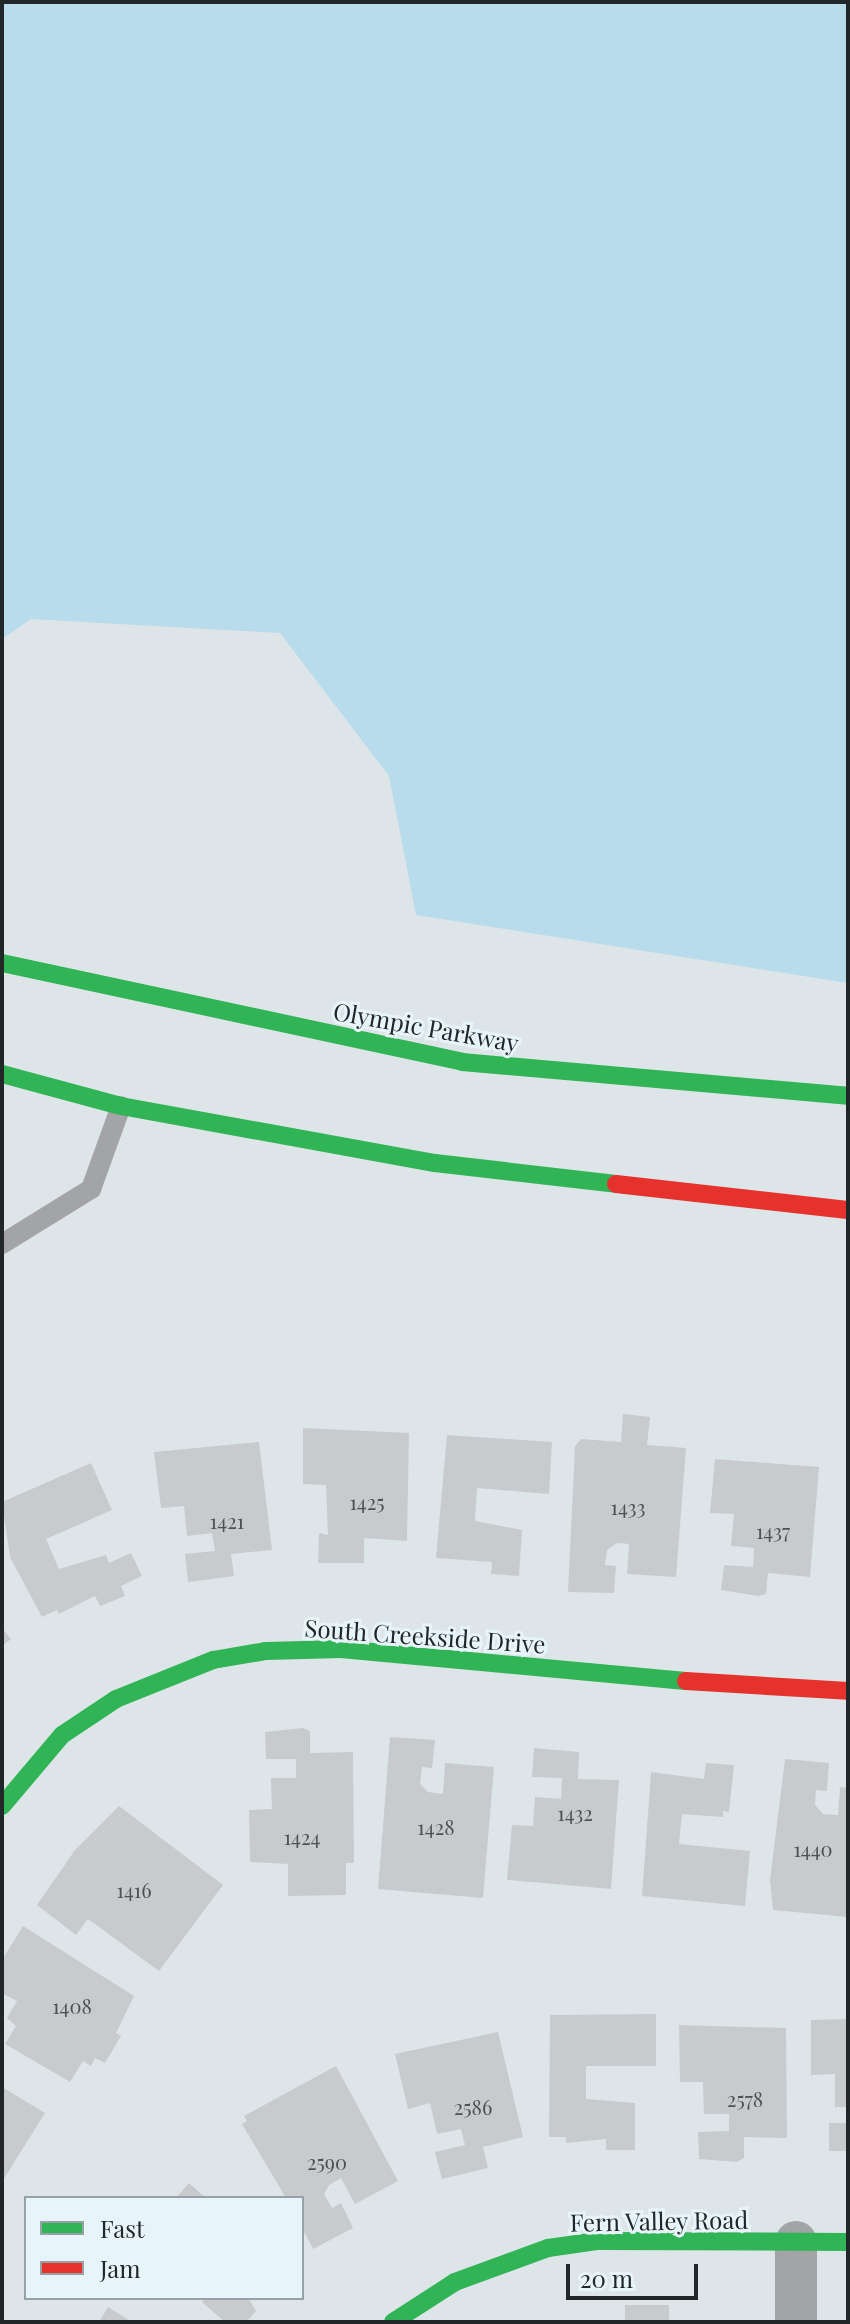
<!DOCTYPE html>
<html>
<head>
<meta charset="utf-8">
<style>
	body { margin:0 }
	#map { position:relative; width:850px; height:2324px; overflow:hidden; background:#dee5e8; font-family:"Playfair Display",serif }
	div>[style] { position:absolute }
	.green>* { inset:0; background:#b8dceb }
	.building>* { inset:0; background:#c7cbce; transform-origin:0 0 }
	.lane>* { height:20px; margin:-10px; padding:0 10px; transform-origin:10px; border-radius:10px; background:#a2a4a5 }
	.street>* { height:42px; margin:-21px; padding:0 21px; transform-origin:21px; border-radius:21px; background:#a2a4a5 }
	.fast>* { height:18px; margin:-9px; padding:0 9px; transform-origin:9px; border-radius:9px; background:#30b455 }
	.jam>* { height:18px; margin:-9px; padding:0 9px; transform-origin:9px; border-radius:9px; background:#e5322d }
	span { translate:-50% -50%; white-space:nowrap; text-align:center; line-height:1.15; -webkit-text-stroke:6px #e7f4fa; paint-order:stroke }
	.number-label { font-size:20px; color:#4c5153 }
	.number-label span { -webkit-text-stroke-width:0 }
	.street-label { font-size:24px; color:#212628 }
	.frame { position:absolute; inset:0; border:4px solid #212628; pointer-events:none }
	.legend { position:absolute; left:24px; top:2196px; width:280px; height:104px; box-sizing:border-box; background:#e7f4fa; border:2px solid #98a2a6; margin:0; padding:10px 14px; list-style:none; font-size:24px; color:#212628 }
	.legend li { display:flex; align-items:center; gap:16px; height:40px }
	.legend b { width:40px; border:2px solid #98a2a6 }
	.scale { position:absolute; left:566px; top:2264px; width:132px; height:36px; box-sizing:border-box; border:4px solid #212628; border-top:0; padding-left:10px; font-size:24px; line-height:28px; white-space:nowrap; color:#212628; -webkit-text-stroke:6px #e7f4fa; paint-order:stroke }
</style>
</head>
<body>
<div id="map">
	<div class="green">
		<i style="clip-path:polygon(2px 2px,848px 2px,848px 983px,416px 915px,389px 776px,280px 633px,31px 619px,2px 639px)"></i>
	</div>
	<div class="building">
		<i style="clip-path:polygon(623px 1414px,650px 1417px,647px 1445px,686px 1448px,676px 1577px,627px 1574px,629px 1544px,617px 1543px,607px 1550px,605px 1565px,616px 1566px,614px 1593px,568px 1592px,575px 1446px,581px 1439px,621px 1442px)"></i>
		<i style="clip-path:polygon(303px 1428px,409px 1433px,407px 1541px,364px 1538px,364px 1563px,318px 1563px,319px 1533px,328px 1535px,326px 1485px,303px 1484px)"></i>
		<i style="clip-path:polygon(447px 1435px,552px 1442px,549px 1494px,477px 1488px,475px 1521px,522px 1530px,519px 1576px,491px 1574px,492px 1562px,436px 1558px)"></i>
		<i style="clip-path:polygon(259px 1442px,272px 1550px,231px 1554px,234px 1576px,188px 1582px,185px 1554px,215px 1551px,212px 1533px,187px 1536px,184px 1506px,161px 1508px,154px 1452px)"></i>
		<i style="clip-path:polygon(715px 1459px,819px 1467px,810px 1577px,768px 1573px,766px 1594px,758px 1596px,721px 1590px,724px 1565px,753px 1567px,754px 1548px,731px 1546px,734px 1514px,710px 1513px)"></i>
		<i style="clip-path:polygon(91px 1463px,112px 1510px,46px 1539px,59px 1569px,106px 1555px,109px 1563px,131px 1553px,142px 1576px,121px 1586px,125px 1596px,100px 1606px,95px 1596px,59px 1614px,57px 1610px,42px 1617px,10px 1557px,2px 1502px)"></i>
		<i style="clip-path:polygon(2px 1628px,11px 1639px,2px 1646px)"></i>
		<i style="clip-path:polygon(303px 1728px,310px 1731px,310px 1753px,353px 1752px,354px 1863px,346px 1863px,346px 1895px,288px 1896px,288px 1864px,250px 1862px,249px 1810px,272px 1809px,271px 1778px,296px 1778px,296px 1759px,266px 1759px,265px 1732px)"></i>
		<i style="clip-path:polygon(390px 1737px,435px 1740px,432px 1768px,422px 1767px,420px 1784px,428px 1792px,443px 1794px,445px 1763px,494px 1767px,483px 1898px,378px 1889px)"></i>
		<i style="clip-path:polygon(534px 1748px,579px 1752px,578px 1779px,619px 1780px,611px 1889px,507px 1880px,512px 1825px,533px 1826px,535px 1797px,561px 1799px,562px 1778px,532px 1777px)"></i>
		<i style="clip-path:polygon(785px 1759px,829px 1763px,827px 1791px,816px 1790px,815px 1805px,823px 1814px,838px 1815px,840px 1787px,848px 1788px,848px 1917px,773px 1910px,770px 1880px)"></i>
		<i style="clip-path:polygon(706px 1763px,734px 1765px,729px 1812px,723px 1811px,723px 1817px,682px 1814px,679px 1844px,750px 1851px,745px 1906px,642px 1896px,651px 1772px,704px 1779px)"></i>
		<i style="clip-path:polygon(119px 1806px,223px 1885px,159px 1971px,88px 1919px,76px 1935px,37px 1905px,75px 1850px)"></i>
		<i style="clip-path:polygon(23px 1926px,134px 1996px,116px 2033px,121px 2036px,105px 2063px,95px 2058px,91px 2066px,83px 2061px,70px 2082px,5px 2044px,16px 2026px,7px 2018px,17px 2001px,2px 1993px,2px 1960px)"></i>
		<i style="clip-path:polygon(656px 2014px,656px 2066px,586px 2066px,586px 2099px,635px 2103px,635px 2150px,606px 2150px,606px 2139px,566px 2143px,566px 2137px,549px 2137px,550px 2015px)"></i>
		<i style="clip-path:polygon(848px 2019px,848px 2107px,835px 2107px,835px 2074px,811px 2075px,811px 2020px)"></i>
		<i style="clip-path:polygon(679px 2025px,786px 2028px,787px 2138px,744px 2137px,744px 2158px,737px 2162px,699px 2159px,698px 2132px,729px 2131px,729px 2114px,704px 2114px,703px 2082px,680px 2082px)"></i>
		<i style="clip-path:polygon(498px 2032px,523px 2137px,483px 2147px,488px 2168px,442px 2179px,435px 2152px,465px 2145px,461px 2129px,437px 2134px,430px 2103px,408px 2109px,395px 2054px)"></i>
		<i style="clip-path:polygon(336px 2066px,398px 2181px,355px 2204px,341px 2178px,329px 2185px,324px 2194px,332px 2208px,341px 2203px,353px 2228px,313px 2249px,302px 2228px,302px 2198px,286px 2198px,242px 2124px,247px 2121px,244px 2116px)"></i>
		<i style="clip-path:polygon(2px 2087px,45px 2113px,2px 2182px)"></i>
		<i style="left:829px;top:2123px;width:19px;height:28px"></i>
		<i style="clip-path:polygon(189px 2183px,206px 2198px,176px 2198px)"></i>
		<i style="clip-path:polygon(206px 2298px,248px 2298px,256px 2311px,246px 2322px,225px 2322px,202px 2302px)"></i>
		<i style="left:625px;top:2305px;width:44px;height:17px"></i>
		<i style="clip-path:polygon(108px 2307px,132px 2322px,99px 2322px)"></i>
	</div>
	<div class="lane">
		<i style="left:2px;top:1244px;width:105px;rotate:-31.7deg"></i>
		<i style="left:91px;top:1189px;width:88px;rotate:-70.1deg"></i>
	</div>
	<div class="street">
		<i style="left:796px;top:2242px;width:80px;rotate:90deg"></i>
	</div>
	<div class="fast">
		<i style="left:2px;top:963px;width:471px;rotate:12.1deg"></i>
		<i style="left:462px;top:1062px;width:387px;rotate:5deg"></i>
		<i style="left:2px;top:1074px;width:123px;rotate:15.1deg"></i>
		<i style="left:121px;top:1106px;width:319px;rotate:10.3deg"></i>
		<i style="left:435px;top:1163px;width:182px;rotate:6.6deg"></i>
		<i style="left:2px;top:1806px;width:93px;rotate:-49.8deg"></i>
		<i style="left:62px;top:1735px;width:65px;rotate:-33.7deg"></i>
		<i style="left:116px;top:1699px;width:105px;rotate:-21.9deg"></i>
		<i style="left:213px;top:1660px;width:54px;rotate:-9.6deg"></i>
		<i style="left:266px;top:1651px;width:75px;rotate:-1.5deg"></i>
		<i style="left:341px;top:1649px;width:346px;rotate:5.3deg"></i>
		<i style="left:393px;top:2322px;width:74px;rotate:-32.8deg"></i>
		<i style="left:455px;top:2282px;width:99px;rotate:-20.1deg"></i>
		<i style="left:548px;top:2248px;width:49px;rotate:-8.1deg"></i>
		<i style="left:597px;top:2241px;width:251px;rotate:0.2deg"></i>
	</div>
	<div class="jam">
		<i style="left:616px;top:1184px;width:233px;rotate:6.4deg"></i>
		<i style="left:686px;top:1681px;width:162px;rotate:3.5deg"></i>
	</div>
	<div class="number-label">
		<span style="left:367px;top:1501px">1425</span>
		<span style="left:628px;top:1506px">1433</span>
		<span style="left:227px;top:1520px">1421</span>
		<span style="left:773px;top:1530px">1437</span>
		<span style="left:575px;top:1812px">1432</span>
		<span style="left:436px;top:1826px">1428</span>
		<span style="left:302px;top:1836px">1424</span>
		<span style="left:813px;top:1848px">1440</span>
		<span style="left:134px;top:1889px">1416</span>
		<span style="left:72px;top:2005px">1408</span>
		<span style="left:745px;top:2098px">2578</span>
		<span style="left:473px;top:2106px">2586</span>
		<span style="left:327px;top:2161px">2590</span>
	</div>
	<div class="street-label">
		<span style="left:426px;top:1027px;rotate:10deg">Olympic Parkway</span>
		<span style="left:425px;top:1636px;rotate:4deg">South Creekside Drive</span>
		<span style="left:659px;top:2221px;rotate:-1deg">Fern Valley Road</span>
	</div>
	<div class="frame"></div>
	<ul class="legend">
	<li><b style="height:10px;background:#30b455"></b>Fast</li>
	<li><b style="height:10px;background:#e5322d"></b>Jam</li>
	</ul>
	<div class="scale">20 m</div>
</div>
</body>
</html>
